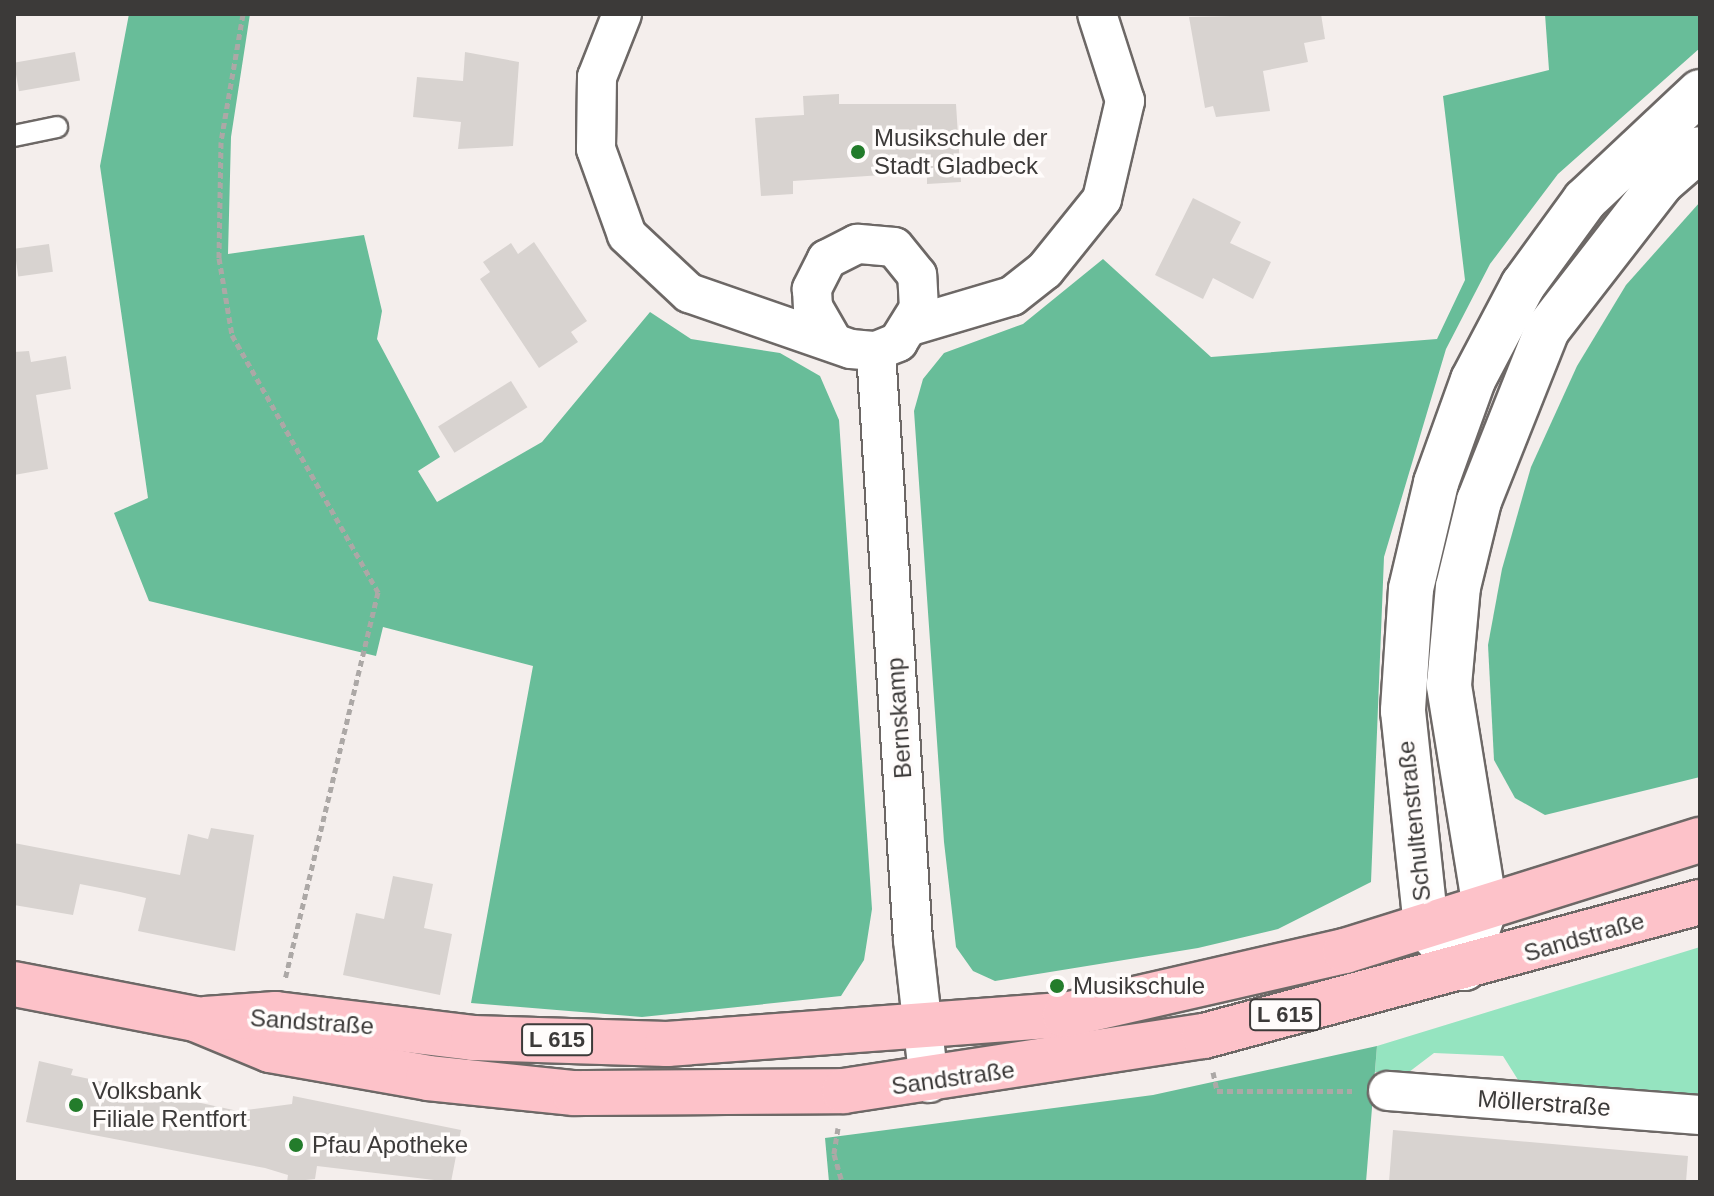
<!DOCTYPE html>
<html>
<head>
<meta charset="utf-8">
<style>
	body { margin:0 }
	#map { position:relative; width:1714px; height:1196px; overflow:hidden; background:#f4eeec; font-family:Arial,sans-serif }
	div>[style] { position:absolute }
	.green>* { inset:0; background:#95e4c0 }
	.forest>* { inset:0; background:#68bd99 }
	.building>* { inset:0; background:#d8d3d0; transform-origin:0 0 }
	.path>* { height:5px; margin-top:-2.5px; transform-origin:0; background:repeating-linear-gradient(90deg,#aca8a6 0 6px,transparent 0 10px) }
	.roads { filter:drop-shadow(2px 0 #6d6866) drop-shadow(-2px 0 #6d6866) drop-shadow(0 2px #6d6866) drop-shadow(0 -2px #6d6866) }
	.lane>* { height:20px; margin:-10px; padding:0 10px; transform-origin:10px; border-radius:10px; background:#fff }
	.street>* { height:38px; margin:-19px; padding:0 19px; transform-origin:19px; border-radius:19px; background:#fff }
	.secondary>* { height:44px; margin:-22px; padding:0 22px; transform-origin:22px; border-radius:22px; background:#fff }
	.primary>* { height:44px; margin:-22px; padding:0 22px; transform-origin:22px; border-radius:22px; background:#fdc2c9 }
	.dots>* { width:22px; height:22px; translate:-50% -50%; box-sizing:border-box; border:4px solid #fffcfb; border-radius:50% }
	span { translate:-50% -50%; white-space:nowrap; text-align:center; line-height:1.15; -webkit-text-stroke:7px #fffcfb; paint-order:stroke }
	.shield-label span { padding:2px 6px; background:#fffcfb; border:2px solid; border-radius:6px; -webkit-text-stroke-width:0 }
	.shield-label { font-size:22px; color:#3c3a39; font-weight:700 }
	.poi-label { font-size:24px; color:#3c3a39 }
	.left { translate:0 -50%; text-align:left }
	.street-label { font-size:24px; color:#3c3a39 }
	.frame { position:absolute; inset:0; border:16px solid #3c3a39; pointer-events:none }
</style>
</head>
<body>
<div id="map">
	<div class="green">
		<i style="clip-path:polygon(1700px 947px,1700px 1101px,1520px 1083px,1503px 1056px,1434px 1053px,1409px 1072px,1375px 1072px,1377px 1046px)"></i>
	</div>
	<div class="forest">
		<i style="clip-path:polygon(129px 14px,250px 14px,231px 137px,228px 254px,364px 235px,382px 311px,377px 339px,440px 457px,418px 471px,437px 502px,542px 442px,650px 312px,691px 339px,780px 353px,820px 376px,839px 420px,872px 909px,864px 960px,841px 996px,642px 1017px,471px 1003px,533px 666px,383px 627px,376px 656px,149px 601px,114px 513px,148px 498px,100px 166px)"></i>
		<i style="clip-path:polygon(1545px 14px,1700px 14px,1700px 48px,1558px 174px,1490px 264px,1446px 349px,1384px 557px,1371px 882px,1278px 929px,1198px 948px,995px 981px,973px 971px,956px 947px,944px 842px,914px 411px,923px 379px,944px 353px,1023px 324px,1103px 259px,1211px 357px,1437px 339px,1465px 280px,1443px 96px,1549px 70px)"></i>
		<i style="clip-path:polygon(1700px 202px,1700px 777px,1545px 815px,1515px 798px,1494px 760px,1488px 645px,1502px 569px,1531px 467px,1577px 366px,1626px 285px)"></i>
		<i style="clip-path:polygon(1377px 1046px,1366px 1182px,829px 1182px,825px 1138px,1153px 1095px)"></i>
	</div>
	<div class="building">
		<i style="clip-path:polygon(1321px 14px,1325px 39px,1304px 43px,1308px 62px,1263px 71px,1270px 111px,1216px 117px,1213px 106px,1205px 108px,1189px 17px)"></i>
		<i style="left:75px;top:52px;width:29px;height:62px;rotate:80deg"></i>
		<i style="clip-path:polygon(465px 52px,519px 62px,513px 146px,458px 149px,461px 122px,413px 117px,417px 77px,463px 81px)"></i>
		<i style="clip-path:polygon(839px 94px,839px 104px,956px 104px,961px 182px,927px 184px,927px 172px,793px 181px,793px 194px,761px 196px,755px 118px,804px 115px,803px 96px)"></i>
		<i style="clip-path:polygon(1193px 198px,1241px 222px,1230px 243px,1271px 262px,1253px 299px,1213px 278px,1203px 299px,1155px 275px)"></i>
		<i style="clip-path:polygon(534px 242px,587px 321px,571px 332px,578px 342px,539px 368px,480px 279px,490px 272px,483px 262px,511px 243px,518px 254px)"></i>
		<i style="left:49px;top:244px;width:28px;height:35px;rotate:82deg"></i>
		<i style="clip-path:polygon(29px 351px,31px 362px,66px 356px,71px 389px,36px 395px,48px 469px,14px 475px,14px 352px)"></i>
		<i style="left:511px;top:381px;width:31px;height:86px;rotate:58deg"></i>
		<i style="clip-path:polygon(211px 828px,254px 835px,235px 951px,138px 931px,146px 898px,120px 892px,80px 884px,73px 915px,14px 905px,14px 843px,180px 875px,188px 834px,208px 839px)"></i>
		<i style="clip-path:polygon(393px 876px,433px 884px,424px 928px,452px 934px,440px 995px,343px 975px,356px 913px,384px 919px)"></i>
		<i style="clip-path:polygon(39px 1061px,73px 1069px,71px 1075px,238px 1111px,292px 1104px,293px 1096px,461px 1130px,451px 1182px,317px 1166px,315px 1179px,287px 1182px,288px 1175px,265px 1168px,26px 1122px)"></i>
		<i style="clip-path:polygon(1393px 1130px,1688px 1156px,1686px 1182px,1389px 1182px)"></i>
	</div>
	<div class="path">
		<i style="left:243px;top:14px;width:130px;rotate:99.8deg"></i>
		<i style="left:221px;top:142px;width:116px;rotate:91deg"></i>
		<i style="left:219px;top:258px;width:78px;rotate:80.4deg"></i>
		<i style="left:232px;top:335px;width:296px;rotate:60.4deg"></i>
		<i style="left:378px;top:592px;width:398px;rotate:103.5deg"></i>
		<i style="left:1213px;top:1072px;width:19px;rotate:78deg"></i>
		<i style="left:1217px;top:1091px;width:135px"></i>
		<i style="left:838px;top:1128px;width:26px;rotate:99deg"></i>
		<i style="left:834px;top:1154px;width:29px;rotate:74deg"></i>
	</div>
	<div class="roads">
		<div class="lane">
			<i style="left:14px;top:136px;width:44px;rotate:-11.8deg"></i>
		</div>
		<div class="street">
			<i style="left:622px;top:14px;width:68px;rotate:111.6deg"></i>
			<i style="left:597px;top:77px;width:72px;rotate:90.8deg"></i>
			<i style="left:596px;top:149px;width:91px;rotate:70.2deg"></i>
			<i style="left:627px;top:235px;width:85px;rotate:43.1deg"></i>
			<i style="left:689px;top:293px;width:171px;rotate:19.1deg"></i>
			<i style="left:851px;top:349px;width:25px;rotate:5deg"></i>
			<i style="left:876px;top:351px;width:24px;rotate:-22deg"></i>
			<i style="left:898px;top:342px;width:39px;rotate:-58deg"></i>
			<i style="left:919px;top:309px;width:34px;rotate:-93deg"></i>
			<i style="left:917px;top:275px;width:36px;rotate:-129deg"></i>
			<i style="left:894px;top:247px;width:37px;rotate:-175deg"></i>
			<i style="left:857px;top:244px;width:34px;rotate:153deg"></i>
			<i style="left:827px;top:259px;width:34px;rotate:117deg"></i>
			<i style="left:812px;top:289px;width:18px;rotate:87deg"></i>
			<i style="left:813px;top:307px;width:34px;rotate:60deg"></i>
			<i style="left:914px;top:325px;width:102px;rotate:-16.5deg"></i>
			<i style="left:1012px;top:296px;width:42px;rotate:-38.2deg"></i>
			<i style="left:1045px;top:270px;width:91px;rotate:-51.2deg"></i>
			<i style="left:1102px;top:199px;width:101px;rotate:-76.8deg"></i>
			<i style="left:1125px;top:101px;width:91px;rotate:-107.8deg"></i>
			<i style="left:876px;top:351px;width:590px;rotate:86.41deg"></i>
			<i style="left:913px;top:940px;width:144px;rotate:83.6deg"></i>
			<i style="left:1388px;top:1091px;width:313px;rotate:4.4deg"></i>
		</div>
		<div class="secondary">
			<i style="left:1700px;top:92px;width:158px;rotate:136.8deg"></i>
			<i style="left:1585px;top:200px;width:105px;rotate:126.1deg"></i>
			<i style="left:1523px;top:285px;width:107px;rotate:117.8deg"></i>
			<i style="left:1473px;top:380px;width:109px;rotate:109.8deg"></i>
			<i style="left:1436px;top:483px;width:109px;rotate:103.3deg"></i>
			<i style="left:1411px;top:589px;width:122px;rotate:93.8deg"></i>
			<i style="left:1403px;top:711px;width:217px;rotate:83.9deg"></i>
			<i style="left:1426px;top:927px;width:56px;rotate:47.2deg"></i>
			<i style="left:1464px;top:968px;width:64px;rotate:-70.7deg"></i>
			<i style="left:1485px;top:908px;width:226px;rotate:-99.2deg"></i>
			<i style="left:1449px;top:685px;width:98px;rotate:-84.8deg"></i>
			<i style="left:1458px;top:587px;width:89px;rotate:-76.3deg"></i>
			<i style="left:1479px;top:501px;width:184px;rotate:-68.3deg"></i>
			<i style="left:1547px;top:330px;width:187px;rotate:-52.2deg"></i>
			<i style="left:1662px;top:182px;width:50px;rotate:-41deg"></i>
		</div>
		<div class="primary">
			<i style="left:14px;top:984px;width:184px;rotate:10.9deg"></i>
			<i style="left:195px;top:1019px;width:81px;rotate:22.5deg"></i>
			<i style="left:270px;top:1050px;width:160px;rotate:10deg"></i>
			<i style="left:428px;top:1078px;width:147px;rotate:5.9deg"></i>
			<i style="left:574px;top:1093px;width:270px;rotate:-0.4deg"></i>
			<i style="left:844px;top:1091px;width:364px;rotate:-8.7deg"></i>
			<i style="left:1204px;top:1036px;width:514px;rotate:-15.12deg"></i>
			<i style="left:205px;top:1019px;width:71px;rotate:-4deg"></i>
			<i style="left:276px;top:1014px;width:198px;rotate:6.9deg"></i>
			<i style="left:473px;top:1038px;width:194px;rotate:1.8deg"></i>
			<i style="left:667px;top:1044px;width:399px;rotate:-4.2deg"></i>
			<i style="left:1065px;top:1015px;width:287px;rotate:-12.9deg"></i>
			<i style="left:1345px;top:951px;width:372px;rotate:-17.4deg"></i>
		</div>
	</div>
	<div class="dots">
		<i style="left:858px;top:152px;background:#237c2b"></i>
		<i style="left:1057px;top:986px;background:#237c2b"></i>
		<i style="left:76px;top:1105px;background:#237c2b"></i>
		<i style="left:296px;top:1145px;background:#237c2b"></i>
	</div>
	<div class="shield-label">
		<span style="left:1285px;top:1015px">L 615</span>
		<span style="left:557px;top:1040px">L 615</span>
	</div>
	<div class="poi-label">
		<span class="left" style="left:874px;top:152px">Musikschule der<br>Stadt Gladbeck</span>
		<span class="left" style="left:1073px;top:986px">Musikschule</span>
		<span class="left" style="left:92px;top:1105px">Volksbank<br>Filiale Rentfort</span>
		<span class="left" style="left:312px;top:1145px">Pfau Apotheke</span>
	</div>
	<div class="street-label">
		<span style="left:899px;top:718px;rotate:-94deg">Bernskamp</span>
		<span style="left:1414px;top:821px;rotate:-96deg">Schultenstraße</span>
		<span style="left:1584px;top:937px;rotate:-16deg">Sandstraße</span>
		<span style="left:312px;top:1022px;rotate:4deg">Sandstraße</span>
		<span style="left:953px;top:1078px;rotate:-8deg">Sandstraße</span>
		<span style="left:1544px;top:1103px;rotate:4deg">Möllerstraße</span>
	</div>
	<div class="frame"></div>
</div>
</body>
</html>
